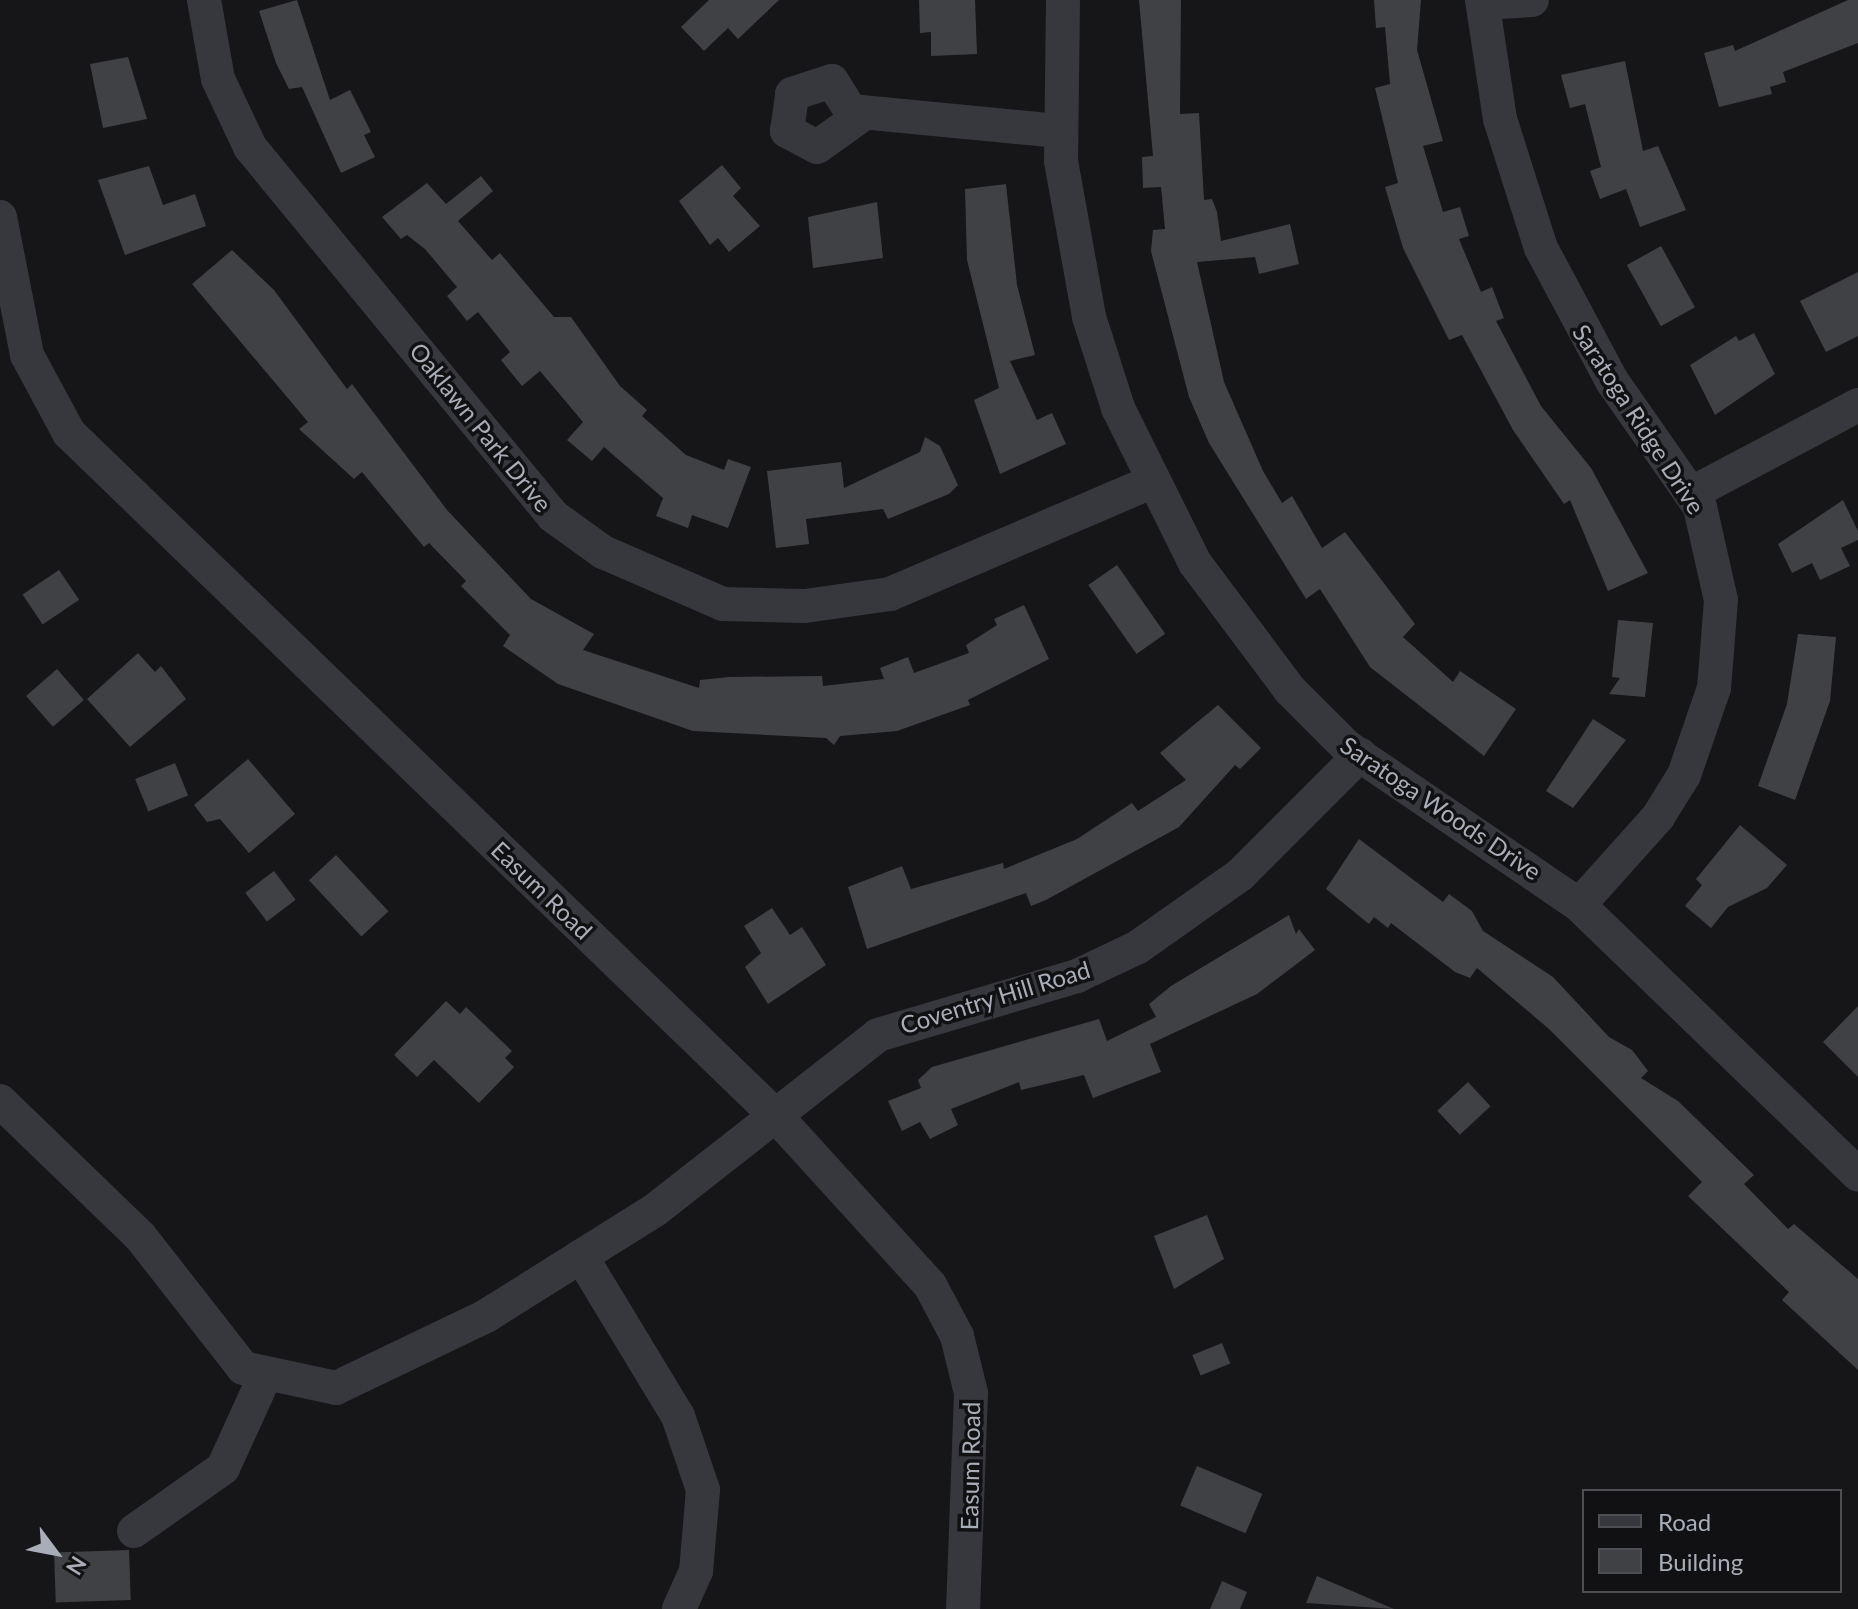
<!DOCTYPE html>
<html>
<head>
<meta charset="utf-8">
<style>
	body { margin:0 }
	#map { position:relative; width:1858px; height:1609px; overflow:hidden; background:#161618; font-family:Lato,sans-serif }
	div>[style] { position:absolute }
	.building>* { inset:0; background:#404145; transform-origin:0 0 }
	.minor>* { height:34px; margin:-17px; padding:0 17px; transform-origin:17px; border-radius:17px; background:#37383d }
	span { translate:-50% -50%; white-space:nowrap; text-align:center; line-height:1.15; -webkit-text-stroke:7px #111113; paint-order:stroke }
	.street-label { font-size:24px; color:#a8adb8 }
	.legend { position:absolute; left:1582px; top:1489px; width:260px; height:104px; box-sizing:border-box; background:#111113; border:2px solid #4d4f55; margin:0; padding:10px 14px; list-style:none; font-size:24px; color:#a8adb8 }
	.legend li { display:flex; align-items:center; gap:16px; height:40px }
	.legend b { width:40px; border:2px solid #4d4f55 }
	.north { position:absolute; left:16px; top:1513px; width:80px; height:80px; -webkit-text-stroke:6px #111113; paint-order:stroke; rotate:122deg; font-size:22px; font-weight:700; line-height:32px; text-align:center; color:#a8adb8 }
	.north::after { content:''; display:block; margin:auto; width:28px; height:36px; background:#a8adb8; clip-path:polygon(50% 0,100% 100%,50% 72%,0 100%) }
</style>
</head>
<body>
<div id="map">
	<div class="building">
		<i style="clip-path:polygon(297px 0,330px 100px,350px 90px,371px 132px,364px 135px,375px 157px,341px 173px,302px 87px,289px 89px,276px 63px,259px 11px)"></i>
		<i style="clip-path:polygon(709px 0,779px 0,738px 39px,728px 28px,704px 51px,681px 27px)"></i>
		<i style="clip-path:polygon(919px 0,975px 0,977px 54px,931px 56px,931px 32px,920px 33px)"></i>
		<i style="clip-path:polygon(1139px 0,1181px 0,1180px 114px,1199px 113px,1204px 200px,1212px 199px,1217px 212px,1221px 241px,1290px 224px,1299px 264px,1259px 274px,1255px 257px,1197px 262px,1224px 382px,1263px 471px,1282px 503px,1292px 496px,1322px 548px,1345px 532px,1415px 624px,1403px 637px,1453px 682px,1460px 671px,1516px 709px,1484px 756px,1370px 667px,1320px 589px,1306px 599px,1209px 443px,1189px 397px,1151px 251px,1153px 230px,1165px 229px,1161px 187px,1143px 188px,1142px 157px,1153px 156px)"></i>
		<i style="clip-path:polygon(1374px 0,1421px 0,1417px 50px,1443px 141px,1423px 146px,1443px 212px,1460px 207px,1469px 236px,1459px 239px,1481px 292px,1492px 287px,1504px 318px,1496px 321px,1541px 406px,1591px 468px,1648px 573px,1608px 591px,1570px 500px,1564px 504px,1513px 430px,1462px 335px,1449px 340px,1403px 248px,1385px 187px,1398px 183px,1375px 88px,1390px 84px,1385px 27px,1376px 28px)"></i>
		<i style="clip-path:polygon(1848px 0,1858px 0,1858px 43px,1783px 72px,1786px 82px,1770px 87px,1772px 94px,1719px 107px,1704px 53px,1733px 45px,1735px 51px)"></i>
		<i style="clip-path:polygon(128px 57px,147px 119px,103px 128px,90px 64px)"></i>
		<i style="clip-path:polygon(1625px 61px,1643px 151px,1658px 146px,1686px 210px,1640px 227px,1626px 189px,1600px 199px,1590px 171px,1601px 167px,1585px 104px,1570px 108px,1561px 75px)"></i>
		<i style="clip-path:polygon(722px 165px,741px 188px,733px 196px,760px 226px,729px 252px,718px 238px,710px 245px,679px 201px)"></i>
		<i style="clip-path:polygon(149px 166px,163px 205px,195px 194px,206px 226px,125px 255px,98px 180px)"></i>
		<i style="clip-path:polygon(481px 176px,493px 191px,458px 221px,492px 260px,500px 253px,554px 317px,571px 317px,620px 386px,647px 410px,642px 416px,686px 455px,724px 470px,728px 459px,751px 467px,728px 528px,692px 515px,688px 528px,656px 516px,663px 498px,604px 447px,592px 461px,567px 440px,583px 422px,540px 371px,522px 386px,501px 360px,510px 352px,478px 312px,467px 321px,447px 296px,457px 287px,425px 249px,407px 235px,401px 239px,382px 217px,427px 183px,446px 204px)"></i>
		<i style="clip-path:polygon(1006px 184px,1017px 285px,1035px 355px,1010px 361px,1037px 420px,1052px 413px,1066px 444px,1000px 474px,974px 400px,999px 388px,967px 260px,965px 189px)"></i>
		<i style="clip-path:polygon(877px 202px,883px 258px,813px 268px,808px 217px)"></i>
		<i style="left:1661px;top:246px;width:70px;height:39px;rotate:61deg"></i>
		<i style="clip-path:polygon(232px 250px,274px 290px,347px 389px,352px 384px,447px 510px,531px 599px,594px 634px,583px 650px,699px 688px,700px 680px,729px 677px,822px 676px,823px 686px,884px 679px,880px 668px,908px 657px,914px 673px,969px 653px,966px 645px,997px 625px,994px 619px,1024px 605px,1049px 659px,968px 700px,970px 705px,897px 731px,840px 736px,834px 745px,826px 738px,693px 731px,558px 684px,503px 646px,510px 635px,461px 586px,466px 581px,429px 543px,424px 547px,362px 472px,354px 479px,299px 429px,308px 422px,192px 284px)"></i>
		<i style="clip-path:polygon(1858px 272px,1858px 336px,1826px 352px,1800px 301px)"></i>
		<i style="clip-path:polygon(1754px 333px,1775px 374px,1715px 415px,1690px 365px,1736px 336px,1739px 341px)"></i>
		<i style="clip-path:polygon(925px 437px,940px 446px,958px 485px,949px 494px,888px 519px,883px 509px,806px 519px,809px 544px,776px 548px,767px 471px,841px 462px,844px 488px,920px 452px)"></i>
		<i style="clip-path:polygon(1843px 500px,1858px 531px,1858px 540px,1841px 548px,1850px 566px,1820px 580px,1812px 563px,1792px 573px,1778px 544px)"></i>
		<i style="left:1117px;top:565px;width:84px;height:35px;rotate:55deg"></i>
		<i style="left:59px;top:570px;width:36px;height:44px;rotate:56deg"></i>
		<i style="clip-path:polygon(1618px 620px,1653px 623px,1645px 697px,1609px 694px,1620px 678px,1612px 677px)"></i>
		<i style="clip-path:polygon(1798px 634px,1836px 637px,1830px 701px,1795px 800px,1758px 786px,1787px 704px)"></i>
		<i style="clip-path:polygon(138px 653px,155px 672px,161px 666px,186px 699px,130px 747px,87px 699px)"></i>
		<i style="left:57px;top:669px;width:41px;height:41px;rotate:49deg"></i>
		<i style="clip-path:polygon(1218px 705px,1261px 748px,1240px 769px,1235px 765px,1179px 827px,1046px 900px,1031px 906px,1026px 893px,867px 949px,848px 887px,902px 866px,911px 889px,1003px 863px,1004px 869px,1077px 839px,1132px 803px,1138px 811px,1186px 780px,1160px 753px)"></i>
		<i style="clip-path:polygon(1593px 719px,1626px 740px,1573px 808px,1546px 791px)"></i>
		<i style="clip-path:polygon(248px 759px,295px 814px,249px 853px,220px 819px,207px 822px,194px 805px)"></i>
		<i style="left:175px;top:763px;width:35px;height:43px;rotate:68deg"></i>
		<i style="clip-path:polygon(1740px 825px,1787px 865px,1767px 888px,1728px 907px,1711px 928px,1685px 906px,1702px 885px,1696px 879px)"></i>
		<i style="clip-path:polygon(1359px 839px,1443px 902px,1449px 894px,1472px 911px,1483px 931px,1553px 977px,1609px 1037px,1632px 1050px,1648px 1071px,1641px 1078px,1678px 1101px,1754px 1175px,1744px 1184px,1788px 1229px,1794px 1224px,1858px 1279px,1858px 1370px,1782px 1300px,1789px 1292px,1688px 1196px,1702px 1182px,1549px 1029px,1477px 968px,1470px 978px,1455px 972px,1391px 923px,1388px 928px,1374px 917px,1369px 924px,1326px 889px)"></i>
		<i style="left:336px;top:855px;width:77px;height:37px;rotate:47deg"></i>
		<i style="left:274px;top:871px;width:36px;height:36px;rotate:53deg"></i>
		<i style="clip-path:polygon(772px 908px,790px 935px,802px 927px,826px 965px,768px 1004px,745px 967px,761px 953px,744px 926px)"></i>
		<i style="clip-path:polygon(1289px 915px,1296px 934px,1299px 929px,1315px 950px,1257px 994px,1150px 1044px,1161px 1072px,1093px 1098px,1084px 1075px,1021px 1090px,1019px 1082px,951px 1109px,958px 1125px,930px 1139px,920px 1122px,902px 1131px,888px 1101px,921px 1088px,918px 1080px,932px 1067px,1099px 1019px,1107px 1041px,1156px 1017px,1149px 1004px,1171px 986px)"></i>
		<i style="clip-path:polygon(446px 1001px,460px 1014px,466px 1007px,512px 1051px,505px 1058px,514px 1067px,479px 1103px,434px 1060px,417px 1077px,394px 1055px)"></i>
		<i style="clip-path:polygon(1858px 1006px,1858px 1077px,1823px 1042px)"></i>
		<i style="left:1468px;top:1082px;width:33px;height:42px;rotate:47deg"></i>
		<i style="clip-path:polygon(1207px 1215px,1224px 1259px,1174px 1289px,1154px 1236px)"></i>
		<i style="left:1222px;top:1343px;width:22px;height:32px;rotate:68deg"></i>
		<i style="left:1197px;top:1466px;width:71px;height:43px;rotate:23deg"></i>
		<i style="left:129px;top:1550px;width:50px;height:75px;rotate:88deg"></i>
		<i style="clip-path:polygon(1317px 1576px,1394px 1609px,1306px 1603px)"></i>
		<i style="clip-path:polygon(1222px 1581px,1247px 1592px,1240px 1609px,1210px 1609px)"></i>
	</div>
	<div class="minor">
		<i style="left:204px;top:0;width:80px;rotate:80deg"></i>
		<i style="left:218px;top:79px;width:75px;rotate:64.8deg"></i>
		<i style="left:250px;top:147px;width:477px;rotate:50.6deg"></i>
		<i style="left:553px;top:516px;width:62px;rotate:35.8deg"></i>
		<i style="left:603px;top:552px;width:131px;rotate:23.4deg"></i>
		<i style="left:723px;top:604px;width:82px;rotate:1.4deg"></i>
		<i style="left:805px;top:606px;width:86px;rotate:-8deg"></i>
		<i style="left:890px;top:594px;width:284px;rotate:-23.2deg"></i>
		<i style="left:1063px;top:0;width:161px;rotate:90.7deg"></i>
		<i style="left:1061px;top:161px;width:158px;rotate:79.8deg"></i>
		<i style="left:1089px;top:317px;width:96px;rotate:72.3deg"></i>
		<i style="left:1118px;top:408px;width:173px;rotate:63.6deg"></i>
		<i style="left:1195px;top:563px;width:159px;rotate:53.2deg"></i>
		<i style="left:1290px;top:690px;width:79px;rotate:45deg"></i>
		<i style="left:1346px;top:746px;width:282px;rotate:34.3deg"></i>
		<i style="left:1579px;top:905px;width:388px;rotate:44deg"></i>
		<i style="left:1482px;top:0;width:120px;rotate:81.4deg"></i>
		<i style="left:1500px;top:119px;width:135px;rotate:72.4deg"></i>
		<i style="left:1541px;top:248px;width:151px;rotate:61.9deg"></i>
		<i style="left:1612px;top:381px;width:154px;rotate:55.1deg"></i>
		<i style="left:1700px;top:507px;width:95px;rotate:77.3deg"></i>
		<i style="left:1721px;top:600px;width:88px;rotate:94.5deg"></i>
		<i style="left:1714px;top:688px;width:92px;rotate:109deg"></i>
		<i style="left:1684px;top:775px;width:49px;rotate:121.8deg"></i>
		<i style="left:1658px;top:817px;width:118px;rotate:131.9deg"></i>
		<i style="left:1483px;top:3px;width:49px;rotate:-3.5deg"></i>
		<i style="left:862px;top:115px;width:55px;rotate:144.6deg"></i>
		<i style="left:817px;top:147px;width:34px;rotate:-152deg"></i>
		<i style="left:787px;top:131px;width:37px;rotate:-82deg"></i>
		<i style="left:792px;top:94px;width:42px;rotate:-18deg"></i>
		<i style="left:832px;top:81px;width:36px;rotate:58deg"></i>
		<i style="left:851px;top:111px;width:210px;rotate:5.5deg"></i>
		<i style="left:0;top:217px;width:141px;rotate:78.9deg"></i>
		<i style="left:27px;top:355px;width:89px;rotate:61.7deg"></i>
		<i style="left:69px;top:433px;width:984px;rotate:44.01deg"></i>
		<i style="left:777px;top:1117px;width:227px;rotate:47.7deg"></i>
		<i style="left:930px;top:1285px;width:58px;rotate:62.1deg"></i>
		<i style="left:957px;top:1336px;width:59px;rotate:76.2deg"></i>
		<i style="left:971px;top:1393px;width:216px;rotate:92.1deg"></i>
		<i style="left:1692px;top:493px;width:188px;rotate:-27.9deg"></i>
		<i style="left:0;top:1101px;width:194px;rotate:44deg"></i>
		<i style="left:140px;top:1236px;width:167px;rotate:52deg"></i>
		<i style="left:243px;top:1368px;width:95px;rotate:12.1deg"></i>
		<i style="left:336px;top:1388px;width:166px;rotate:-25.6deg"></i>
		<i style="left:486px;top:1316px;width:199px;rotate:-32.1deg"></i>
		<i style="left:655px;top:1210px;width:283px;rotate:-38.1deg"></i>
		<i style="left:878px;top:1035px;width:208px;rotate:-16.5deg"></i>
		<i style="left:1077px;top:976px;width:68px;rotate:-25.4deg"></i>
		<i style="left:1138px;top:947px;width:125px;rotate:-35.2deg"></i>
		<i style="left:1240px;top:875px;width:170px;rotate:-45deg"></i>
		<i style="left:581px;top:1256px;width:187px;rotate:58.8deg"></i>
		<i style="left:678px;top:1416px;width:78px;rotate:71.3deg"></i>
		<i style="left:703px;top:1490px;width:81px;rotate:94.9deg"></i>
		<i style="left:696px;top:1571px;width:42px;rotate:114.1deg"></i>
		<i style="left:134px;top:1531px;width:109px;rotate:-35.3deg"></i>
		<i style="left:223px;top:1468px;width:99px;rotate:-65.5deg"></i>
	</div>
	<div class="street-label">
		<span style="left:1639px;top:419px;rotate:57deg">Saratoga Ridge Drive</span>
		<span style="left:481px;top:427px;rotate:51deg">Oaklawn Park Drive</span>
		<span style="left:1441px;top:808px;rotate:34deg">Saratoga Woods Drive</span>
		<span style="left:542px;top:890px;rotate:44deg">Easum Road</span>
		<span style="left:995px;top:997px;rotate:-17deg">Coventry Hill Road</span>
		<span style="left:970px;top:1466px;rotate:-89deg">Easum Road</span>
	</div>
	<ul class="legend">
	<li><b style="height:10px;background:#37383d"></b>Road</li>
	<li><b style="height:22px;background:#404145"></b>Building</li>
	</ul>
	<div class="north">N</div>
</div>
</body>
</html>
